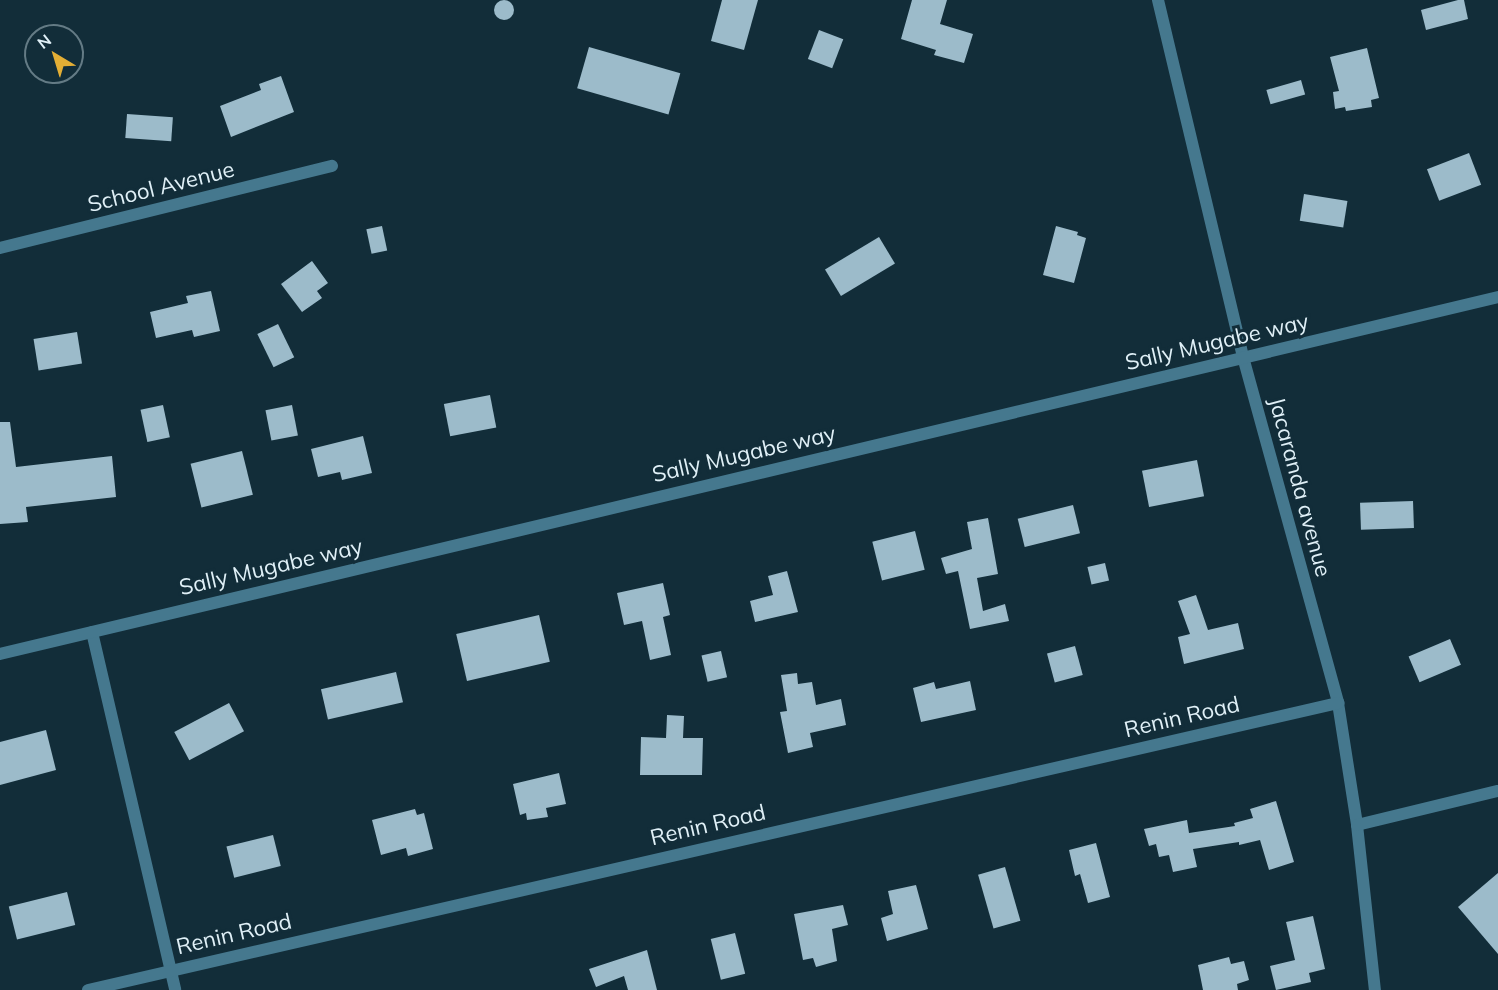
<!DOCTYPE html>
<html>
<head>
<meta charset="utf-8">
<style>
	body { margin:0 }
	#map { position:relative; width:1498px; height:990px; overflow:hidden; background:#122d39; font-family:Mulish,sans-serif }
	div>[style] { position:absolute }
	.building>* { inset:0; background:#9cbbca; transform-origin:0 0 }
	.round { border-radius:50% }
	.street>* { height:12px; margin:-6px; padding:0 6px; transform-origin:6px; border-radius:6px; background:#45788e }
	span { translate:-50% -50%; white-space:nowrap; text-align:center; line-height:1.15; -webkit-text-stroke:6px #122d39; paint-order:stroke }
	.street-label { font-size:22px; color:#e0f0f7 }
	.north { position:absolute; left:24px; top:24px; width:60px; height:60px; box-sizing:border-box; background:#122d39; border:2px solid #647b85; border-radius:50%; rotate:322deg; font-size:16px; font-weight:700; line-height:24px; text-align:center; color:#e0f0f7 }
	.north::after { content:''; display:block; margin:auto; width:21px; height:27px; background:#e3ae35; clip-path:polygon(50% 0,100% 100%,50% 72%,0 100%) }
</style>
</head>
<body>
<div id="map">
	<div class="building">
		<i class="round" style="left:494px;top:0;width:20px;height:20px"></i>
		<i style="clip-path:polygon(722px 0,758px 0,744px 50px,711px 41px)"></i>
		<i style="clip-path:polygon(912px 0,947px 0,940px 24px,973px 34px,964px 63px,934px 55px,936px 50px,901px 39px)"></i>
		<i style="clip-path:polygon(1458px 0,1464px 0,1468px 19px,1426px 30px,1421px 10px)"></i>
		<i style="left:819px;top:30px;width:26px;height:31px;rotate:21deg"></i>
		<i style="left:589px;top:47px;width:95px;height:43px;rotate:16deg"></i>
		<i style="clip-path:polygon(1367px 48px,1379px 98px,1371px 100px,1372px 107px,1346px 111px,1345px 107px,1335px 109px,1333px 92px,1339px 91px,1330px 57px)"></i>
		<i style="clip-path:polygon(281px 76px,294px 112px,231px 137px,220px 106px,261px 90px,259px 84px)"></i>
		<i style="left:1301px;top:80px;width:15px;height:36px;rotate:74deg"></i>
		<i style="left:127px;top:114px;width:46px;height:24px;rotate:4deg"></i>
		<i style="left:1469px;top:153px;width:34px;height:45px;rotate:69deg"></i>
		<i style="left:1304px;top:194px;width:44px;height:27px;rotate:9deg"></i>
		<i style="left:382px;top:226px;width:25px;height:16px;rotate:78deg"></i>
		<i style="clip-path:polygon(1056px 226px,1078px 232px,1077px 235px,1086px 238px,1074px 283px,1043px 275px)"></i>
		<i style="left:879px;top:237px;width:31px;height:63px;rotate:59deg"></i>
		<i style="clip-path:polygon(312px 261px,328px 283px,317px 291px,322px 298px,302px 312px,281px 284px)"></i>
		<i style="clip-path:polygon(211px 291px,220px 331px,194px 337px,192px 330px,156px 338px,150px 312px,188px 303px,186px 296px)"></i>
		<i style="left:278px;top:324px;width:37px;height:23px;rotate:64deg"></i>
		<i style="left:77px;top:332px;width:32px;height:44px;rotate:81deg"></i>
		<i style="left:490px;top:395px;width:33px;height:47px;rotate:79deg"></i>
		<i style="left:163px;top:405px;width:33px;height:23px;rotate:78deg"></i>
		<i style="left:292px;top:405px;width:31px;height:27px;rotate:79deg"></i>
		<i style="clip-path:polygon(0 422px,10px 422px,16px 467px,112px 456px,116px 497px,26px 507px,28px 522px,0 524px)"></i>
		<i style="clip-path:polygon(363px 436px,372px 473px,342px 480px,340px 472px,318px 477px,311px 449px)"></i>
		<i style="left:242px;top:451px;width:45px;height:53px;rotate:76deg"></i>
		<i style="left:1197px;top:460px;width:37px;height:56px;rotate:79deg"></i>
		<i style="left:1413px;top:501px;width:27px;height:53px;rotate:88deg"></i>
		<i style="left:1073px;top:505px;width:29px;height:57px;rotate:76deg"></i>
		<i style="clip-path:polygon(988px 518px,998px 574px,977px 578px,983px 611px,1005px 604px,1009px 621px,970px 629px,958px 571px,946px 574px,941px 558px,972px 549px,967px 522px)"></i>
		<i style="left:915px;top:531px;width:40px;height:44px;rotate:76deg"></i>
		<i style="left:1105px;top:563px;width:18px;height:18px;rotate:77deg"></i>
		<i style="clip-path:polygon(787px 571px,798px 612px,755px 622px,750px 601px,773px 595px,768px 576px)"></i>
		<i style="clip-path:polygon(663px 583px,670px 615px,663px 617px,671px 655px,650px 660px,642px 621px,624px 625px,617px 593px)"></i>
		<i style="clip-path:polygon(1196px 595px,1208px 630px,1238px 623px,1244px 649px,1184px 664px,1178px 637px,1190px 634px,1178px 601px)"></i>
		<i style="left:539px;top:615px;width:48px;height:85px;rotate:77deg"></i>
		<i style="left:1450px;top:639px;width:28px;height:45px;rotate:67deg"></i>
		<i style="left:1075px;top:646px;width:30px;height:29px;rotate:75deg"></i>
		<i style="left:721px;top:651px;width:27px;height:20px;rotate:77deg"></i>
		<i style="left:396px;top:672px;width:31px;height:77px;rotate:77deg"></i>
		<i style="clip-path:polygon(797px 673px,798px 684px,812px 682px,816px 705px,841px 699px,846px 725px,810px 733px,813px 747px,788px 753px,780px 712px,787px 711px,781px 675px)"></i>
		<i style="clip-path:polygon(970px 681px,976px 710px,921px 722px,913px 688px,934px 682px,936px 689px)"></i>
		<i style="left:229px;top:703px;width:32px;height:62px;rotate:62deg"></i>
		<i style="clip-path:polygon(667px 715px,684px 716px,683px 738px,703px 738px,702px 775px,640px 775px,641px 737px,666px 738px)"></i>
		<i style="clip-path:polygon(46px 730px,56px 770px,0 785px,0 742px)"></i>
		<i style="clip-path:polygon(559px 773px,566px 804px,546px 808px,548px 817px,527px 820px,526px 813px,520px 815px,513px 784px)"></i>
		<i style="clip-path:polygon(1276px 801px,1294px 862px,1269px 870px,1260px 840px,1239px 845px,1239px 842px,1193px 849px,1197px 867px,1173px 872px,1169px 855px,1159px 857px,1156px 844px,1149px 846px,1144px 829px,1187px 820px,1189px 833px,1235px 826px,1234px 823px,1253px 818px,1250px 809px)"></i>
		<i style="clip-path:polygon(415px 809px,417px 815px,424px 813px,433px 849px,408px 856px,406px 848px,381px 855px,372px 820px)"></i>
		<i style="left:273px;top:835px;width:32px;height:48px;rotate:76deg"></i>
		<i style="clip-path:polygon(1096px 843px,1110px 897px,1088px 903px,1080px 874px,1075px 876px,1069px 850px)"></i>
		<i style="left:1005px;top:867px;width:56px;height:28px;rotate:74deg"></i>
		<i style="clip-path:polygon(1498px 873px,1498px 954px,1458px 907px)"></i>
		<i style="clip-path:polygon(916px 885px,928px 929px,887px 941px,881px 918px,893px 914px,888px 891px)"></i>
		<i style="left:67px;top:892px;width:34px;height:60px;rotate:76deg"></i>
		<i style="clip-path:polygon(843px 905px,848px 925px,832px 929px,837px 961px,816px 967px,813px 958px,803px 960px,794px 914px)"></i>
		<i style="clip-path:polygon(1313px 916px,1325px 969px,1309px 973px,1311px 982px,1276px 990px,1270px 966px,1295px 960px,1286px 922px)"></i>
		<i style="left:735px;top:933px;width:42px;height:25px;rotate:76deg"></i>
		<i style="clip-path:polygon(647px 950px,657px 990px,628px 990px,624px 976px,596px 987px,589px 969px)"></i>
		<i style="clip-path:polygon(1229px 957px,1231px 964px,1244px 961px,1249px 980px,1237px 984px,1238px 990px,1203px 990px,1198px 965px)"></i>
	</div>
	<div class="street">
		<i style="left:1158px;top:0;width:367px;rotate:76.6deg"></i>
		<i style="left:1243px;top:357px;width:359px;rotate:74.6deg"></i>
		<i style="left:1338px;top:703px;width:123px;rotate:81.1deg"></i>
		<i style="left:1357px;top:825px;width:166px;rotate:83.8deg"></i>
		<i style="left:0;top:248px;width:342px;rotate:-13.9deg"></i>
		<i style="left:92px;top:632px;width:367px;rotate:76.9deg"></i>
		<i style="left:0;top:654px;width:1540px;rotate:-13.4deg"></i>
		<i style="left:1357px;top:825px;width:145px;rotate:-13.6deg"></i>
		<i style="left:88px;top:990px;width:1283px;rotate:-12.93deg"></i>
	</div>
	<div class="street-label">
		<span style="left:161px;top:187px;rotate:-14deg">School Avenue</span>
		<span style="left:1217px;top:342px;rotate:-13deg">Sally Mugabe way</span>
		<span style="left:744px;top:454px;rotate:-13deg">Sally Mugabe way</span>
		<span style="left:1300px;top:487px;rotate:75deg">Jacaranda avenue</span>
		<span style="left:271px;top:567px;rotate:-13deg">Sally Mugabe way</span>
		<span style="left:1182px;top:717px;rotate:-13deg">Renin Road</span>
		<span style="left:708px;top:825px;rotate:-13deg">Renin Road</span>
		<span style="left:234px;top:934px;rotate:-13deg">Renin Road</span>
	</div>
	<div class="north">N</div>
</div>
</body>
</html>
